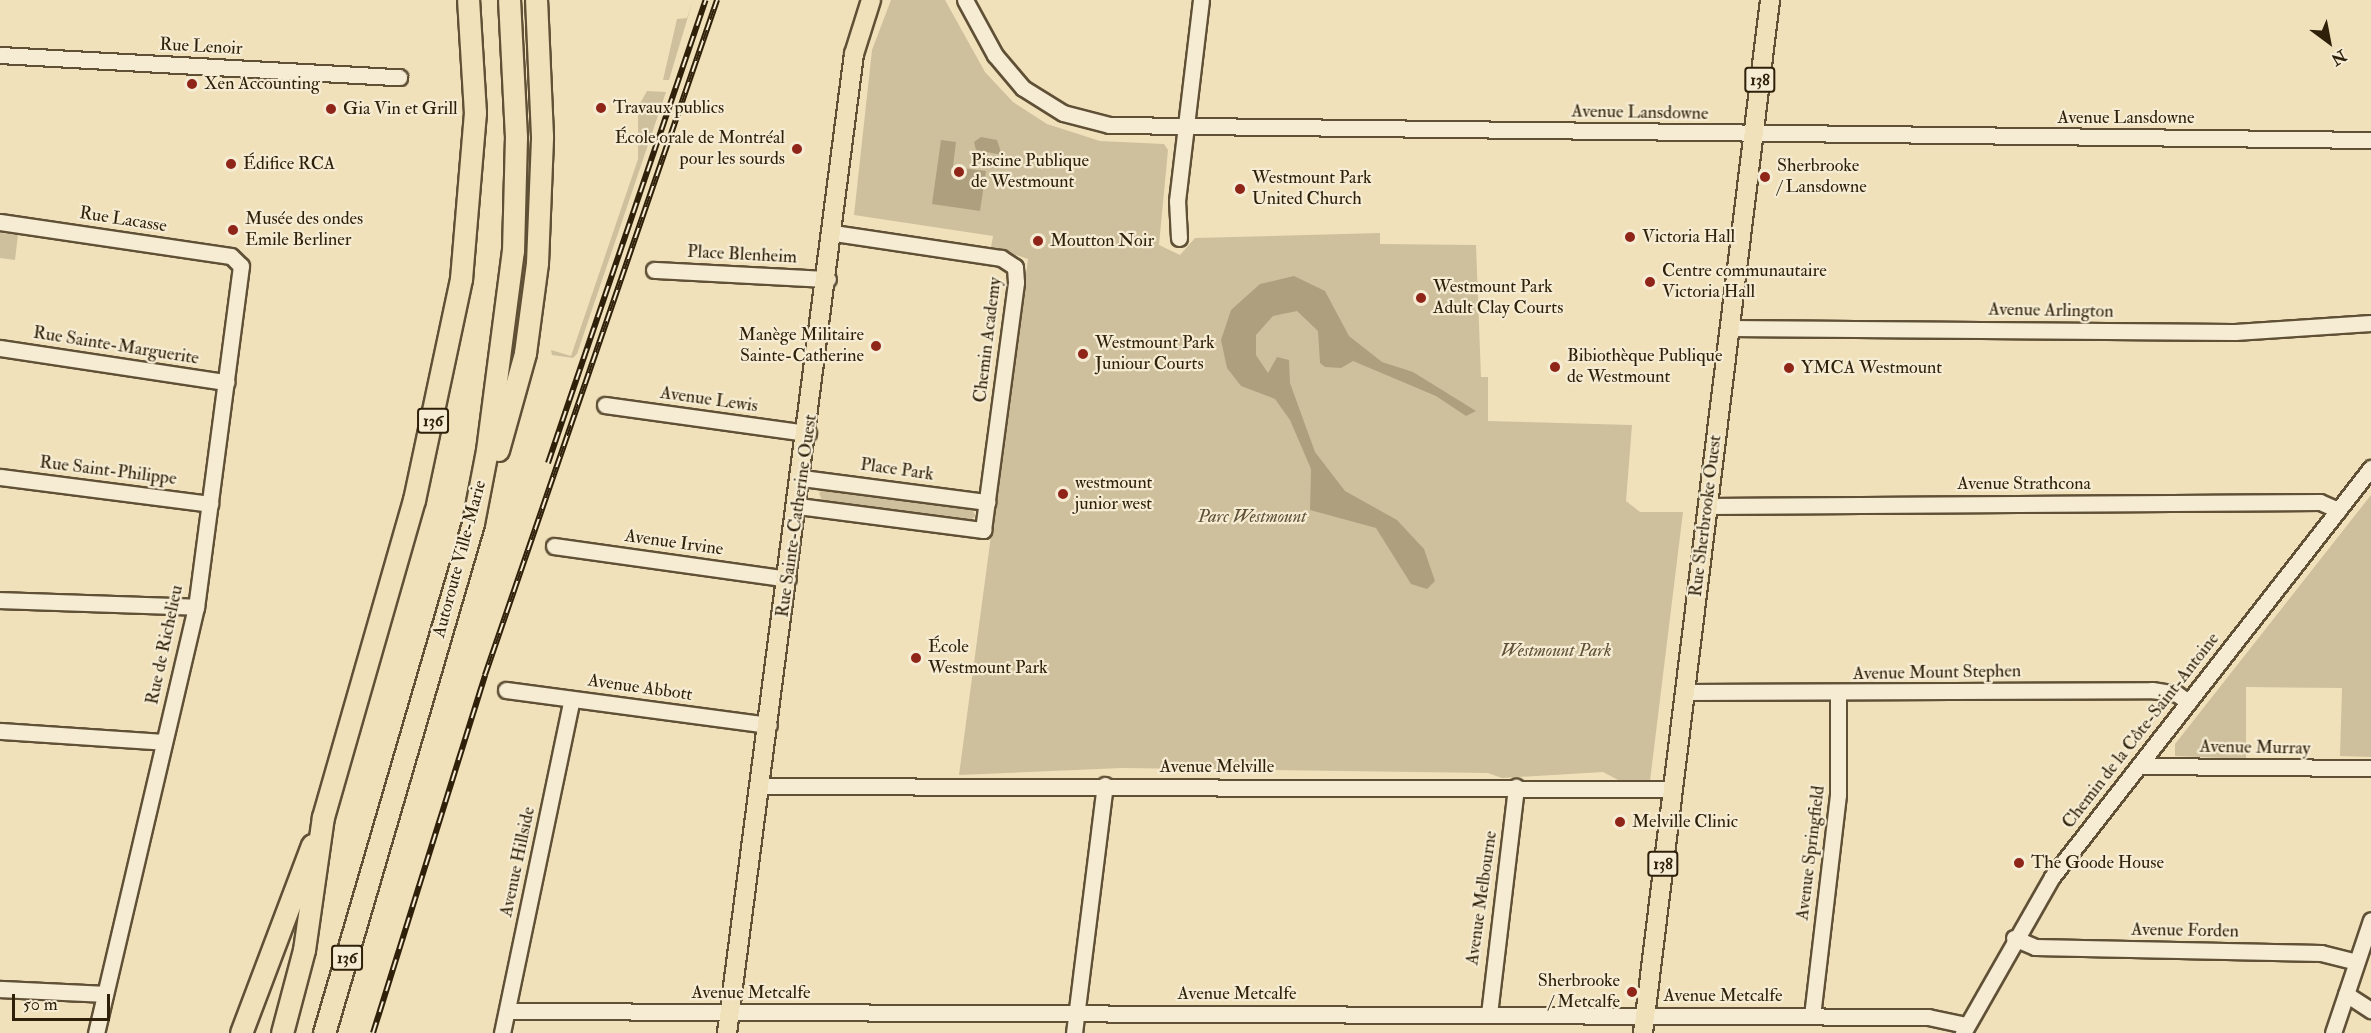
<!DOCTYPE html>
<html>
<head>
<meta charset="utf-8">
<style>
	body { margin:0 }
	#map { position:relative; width:2371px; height:1033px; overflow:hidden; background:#f0e1bb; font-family:"IM FELL Double Pica",serif }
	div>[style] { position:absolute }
	.green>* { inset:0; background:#cfc09d }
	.water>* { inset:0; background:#ae9f7f }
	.roads { filter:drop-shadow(2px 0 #5f5036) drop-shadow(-2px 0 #5f5036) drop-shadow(0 2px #5f5036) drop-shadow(0 -2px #5f5036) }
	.minor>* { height:15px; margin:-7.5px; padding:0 7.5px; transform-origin:7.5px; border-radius:7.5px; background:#f5ecd3 }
	.major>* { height:18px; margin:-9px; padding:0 9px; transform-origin:9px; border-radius:9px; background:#f0e1bb }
	.highway>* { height:21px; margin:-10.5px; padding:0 10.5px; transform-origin:10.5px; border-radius:10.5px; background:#f0e1bb }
	.rail>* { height:6px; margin-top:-3px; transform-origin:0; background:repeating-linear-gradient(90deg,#f5ecd3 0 11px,#2f200a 0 22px); box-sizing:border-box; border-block:2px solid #2f200a }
	.dots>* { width:16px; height:16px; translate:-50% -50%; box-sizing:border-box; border:3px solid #f5ecd3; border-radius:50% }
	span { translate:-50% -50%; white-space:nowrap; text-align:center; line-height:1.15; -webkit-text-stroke:4.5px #f5ecd3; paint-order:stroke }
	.shield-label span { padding:2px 4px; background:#f5ecd3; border:2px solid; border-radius:4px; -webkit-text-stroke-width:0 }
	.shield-label { font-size:16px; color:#2f200a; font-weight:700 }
	.street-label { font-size:18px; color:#2f200a }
	.poi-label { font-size:18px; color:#2f200a }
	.left { translate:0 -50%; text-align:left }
	.right { translate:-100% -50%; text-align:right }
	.park-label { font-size:18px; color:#5f5036; font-style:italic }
	.north { position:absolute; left:2299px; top:12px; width:60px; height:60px; -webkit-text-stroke:4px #f5ecd3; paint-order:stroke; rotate:148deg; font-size:16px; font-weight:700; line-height:24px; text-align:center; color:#2f200a }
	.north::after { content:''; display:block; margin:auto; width:21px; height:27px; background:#2f200a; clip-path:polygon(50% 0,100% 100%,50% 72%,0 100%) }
	.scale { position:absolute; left:12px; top:994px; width:98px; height:27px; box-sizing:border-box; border:3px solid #2f200a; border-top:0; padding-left:8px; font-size:18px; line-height:21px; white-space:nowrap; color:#2f200a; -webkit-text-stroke:4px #f5ecd3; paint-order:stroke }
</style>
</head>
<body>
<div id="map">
	<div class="green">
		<i style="clip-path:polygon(693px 0,669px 80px,663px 80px,677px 19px,687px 18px)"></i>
		<i style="clip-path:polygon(891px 0,945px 0,985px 72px,1013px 102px,1047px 124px,1100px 141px,1164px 144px,1168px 150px,1159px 245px,1180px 255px,1195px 238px,1380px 233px,1380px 244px,1476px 245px,1481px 377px,1488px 377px,1488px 421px,1632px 425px,1626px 501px,1640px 512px,1683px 512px,1650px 781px,1620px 781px,1603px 772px,1502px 778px,1488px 773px,1122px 768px,959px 775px,1028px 259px,991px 247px,993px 236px,854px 215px,872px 50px)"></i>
		<i style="clip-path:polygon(647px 91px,666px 92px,577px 354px,573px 358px,552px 355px,551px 350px,571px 356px,638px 159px,638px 107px)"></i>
		<i style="clip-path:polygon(0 233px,18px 235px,15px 260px,0 258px)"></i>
		<i style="clip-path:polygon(826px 488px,971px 508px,976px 516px,969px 521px,823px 502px,819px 493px)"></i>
		<i style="clip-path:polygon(2371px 495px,2371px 757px,2340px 756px,2342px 688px,2246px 687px,2246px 759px,2175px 756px,2175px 744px)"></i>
	</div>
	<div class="water">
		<i style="clip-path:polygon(981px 137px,997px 140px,1002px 155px,976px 150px,974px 142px)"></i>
		<i style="clip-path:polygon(941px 140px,956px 142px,953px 167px,986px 171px,980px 211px,932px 204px)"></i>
		<i style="clip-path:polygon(1294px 276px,1325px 291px,1349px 336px,1382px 362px,1413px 372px,1476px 411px,1466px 416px,1436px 396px,1353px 361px,1341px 368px,1325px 367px,1320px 363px,1318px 331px,1297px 311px,1273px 316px,1256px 335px,1256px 355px,1268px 373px,1277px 357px,1289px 360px,1290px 383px,1315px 452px,1345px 491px,1397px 520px,1424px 549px,1435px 581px,1427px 589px,1411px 584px,1376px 528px,1310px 510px,1311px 469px,1290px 420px,1275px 399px,1241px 386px,1227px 368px,1221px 340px,1231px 310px,1260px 284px)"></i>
	</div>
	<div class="roads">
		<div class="minor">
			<i style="left:965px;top:0;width:63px;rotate:61.4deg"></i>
			<i style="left:995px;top:55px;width:43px;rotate:49.7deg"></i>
			<i style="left:1023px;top:88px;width:47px;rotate:32deg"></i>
			<i style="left:1063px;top:113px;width:48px;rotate:14.6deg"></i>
			<i style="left:1109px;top:125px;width:1262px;rotate:0.68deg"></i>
			<i style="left:0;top:55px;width:400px;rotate:3.2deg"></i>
			<i style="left:0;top:222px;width:233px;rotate:8.4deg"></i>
			<i style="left:231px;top:256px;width:14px;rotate:45deg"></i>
			<i style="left:241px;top:266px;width:344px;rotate:97.5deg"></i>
			<i style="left:196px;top:607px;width:438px;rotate:103.2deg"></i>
			<i style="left:1179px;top:238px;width:37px;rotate:-93deg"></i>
			<i style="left:1177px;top:201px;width:202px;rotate:-83.2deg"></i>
			<i style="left:654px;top:270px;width:174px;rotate:3deg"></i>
			<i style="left:1729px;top:328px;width:506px;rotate:0.45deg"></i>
			<i style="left:2235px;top:332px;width:136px;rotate:-3.8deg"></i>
			<i style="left:0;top:348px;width:229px;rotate:8.6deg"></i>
			<i style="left:605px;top:405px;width:205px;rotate:7.9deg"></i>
			<i style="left:0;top:477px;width:212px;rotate:7.3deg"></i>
			<i style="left:802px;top:478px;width:187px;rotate:7.4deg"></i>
			<i style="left:798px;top:506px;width:187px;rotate:7.4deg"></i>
			<i style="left:983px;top:530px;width:250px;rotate:-82.4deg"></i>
			<i style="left:1016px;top:282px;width:15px;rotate:-94deg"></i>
			<i style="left:1015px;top:267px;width:17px;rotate:-147deg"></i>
			<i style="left:1001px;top:258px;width:169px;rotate:-171.5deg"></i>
			<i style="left:1707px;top:506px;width:613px;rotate:-0.37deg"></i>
			<i style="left:2320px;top:502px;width:20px;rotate:24deg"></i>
			<i style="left:554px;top:546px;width:236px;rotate:8deg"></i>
			<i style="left:0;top:600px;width:196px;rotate:2deg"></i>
			<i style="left:506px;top:690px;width:265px;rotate:7.6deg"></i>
			<i style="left:1684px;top:692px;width:468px;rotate:-0.2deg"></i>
			<i style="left:2152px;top:690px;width:25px;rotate:9deg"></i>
			<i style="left:2177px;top:694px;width:14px;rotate:36deg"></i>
			<i style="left:0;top:731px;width:164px;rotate:3.8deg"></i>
			<i style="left:2139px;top:766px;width:232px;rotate:0.5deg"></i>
			<i style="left:761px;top:786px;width:911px;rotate:0.19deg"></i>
			<i style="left:2014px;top:938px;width:23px;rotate:23deg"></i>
			<i style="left:2035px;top:947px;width:286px;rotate:1.2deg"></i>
			<i style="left:2321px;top:953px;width:36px;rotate:14deg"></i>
			<i style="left:0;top:989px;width:105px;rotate:2.7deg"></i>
			<i style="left:2346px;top:994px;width:30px;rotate:33deg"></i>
			<i style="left:507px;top:1011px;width:1421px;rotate:0.24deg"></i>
			<i style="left:1928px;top:1017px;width:39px;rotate:12deg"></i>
			<i style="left:1489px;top:1014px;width:229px;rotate:-83.2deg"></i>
			<i style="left:1812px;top:1016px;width:223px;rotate:-83.3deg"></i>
			<i style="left:1838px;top:795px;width:101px;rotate:-90deg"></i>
			<i style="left:502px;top:1033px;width:341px;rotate:-78.2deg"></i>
			<i style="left:1074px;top:1033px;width:250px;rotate:-82.9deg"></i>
			<i style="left:1963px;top:1033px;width:180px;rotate:-60.3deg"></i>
			<i style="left:2052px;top:877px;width:519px;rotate:-52.05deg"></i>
			<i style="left:2333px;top:1033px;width:119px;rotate:-71.4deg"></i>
		</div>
		<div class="major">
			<i style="left:727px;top:1033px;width:987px;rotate:-82.61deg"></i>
			<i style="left:854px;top:54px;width:57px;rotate:-72.5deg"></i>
			<i style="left:1643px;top:1033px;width:1041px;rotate:-82.99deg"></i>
		</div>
		<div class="highway">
			<i style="left:498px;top:450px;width:101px;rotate:-74.4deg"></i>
			<i style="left:525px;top:353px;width:91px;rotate:-82.4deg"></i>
			<i style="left:537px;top:263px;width:127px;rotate:-87.7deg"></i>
			<i style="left:542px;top:136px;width:136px;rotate:-92.5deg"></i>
			<i style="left:241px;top:1033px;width:201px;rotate:-69.3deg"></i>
			<i style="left:282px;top:1033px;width:86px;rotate:-75.2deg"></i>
			<i style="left:304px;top:950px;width:134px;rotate:-81.9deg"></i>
			<i style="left:323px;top:817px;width:330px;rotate:-74deg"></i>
			<i style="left:414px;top:500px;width:226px;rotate:-78deg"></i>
			<i style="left:461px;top:279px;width:167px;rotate:-85.2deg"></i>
			<i style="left:475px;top:113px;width:113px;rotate:-93.5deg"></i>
			<i style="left:324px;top:1033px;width:531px;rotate:-73.71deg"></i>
			<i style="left:473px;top:523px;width:74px;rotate:-79.1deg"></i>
			<i style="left:487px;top:450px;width:201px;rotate:-82.6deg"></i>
			<i style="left:513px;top:251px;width:114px;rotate:-88.5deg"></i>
			<i style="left:516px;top:137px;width:137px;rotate:-92.9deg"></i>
		</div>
	</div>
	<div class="rail">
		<i style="left:548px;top:463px;width:489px;rotate:-71.2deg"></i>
		<i style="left:373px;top:1033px;width:375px;rotate:-72.6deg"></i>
		<i style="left:485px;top:675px;width:714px;rotate:-71.03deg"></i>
	</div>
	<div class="dots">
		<i style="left:192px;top:84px;background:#8f2418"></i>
		<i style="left:601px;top:108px;background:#8f2418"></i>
		<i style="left:331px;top:109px;background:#8f2418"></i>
		<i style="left:797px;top:149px;background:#8f2418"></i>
		<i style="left:231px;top:164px;background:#8f2418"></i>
		<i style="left:959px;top:172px;background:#8f2418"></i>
		<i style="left:1765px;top:177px;background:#8f2418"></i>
		<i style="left:1240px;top:189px;background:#8f2418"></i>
		<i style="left:233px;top:230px;background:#8f2418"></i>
		<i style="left:1630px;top:237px;background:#8f2418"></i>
		<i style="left:1038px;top:241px;background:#8f2418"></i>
		<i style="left:1650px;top:282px;background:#8f2418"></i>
		<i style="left:1421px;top:298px;background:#8f2418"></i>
		<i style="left:876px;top:346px;background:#8f2418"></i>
		<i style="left:1083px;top:354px;background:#8f2418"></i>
		<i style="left:1555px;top:367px;background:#8f2418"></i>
		<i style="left:1789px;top:368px;background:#8f2418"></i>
		<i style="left:1063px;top:494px;background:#8f2418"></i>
		<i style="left:916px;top:658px;background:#8f2418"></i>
		<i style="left:1620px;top:822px;background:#8f2418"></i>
		<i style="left:2019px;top:863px;background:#8f2418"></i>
		<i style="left:1632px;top:992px;background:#8f2418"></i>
	</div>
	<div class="shield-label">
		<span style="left:1760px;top:80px">138</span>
		<span style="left:433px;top:421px">136</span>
		<span style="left:1663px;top:864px">138</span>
		<span style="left:347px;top:958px">136</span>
	</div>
	<div class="street-label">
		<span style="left:201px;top:47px;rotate:3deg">Rue Lenoir</span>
		<span style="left:1640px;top:113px;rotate:1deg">Avenue Lansdowne</span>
		<span style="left:2126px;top:118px">Avenue Lansdowne</span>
		<span style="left:123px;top:220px;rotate:9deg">Rue Lacasse</span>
		<span style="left:742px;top:255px;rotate:3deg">Place Blenheim</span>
		<span style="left:2051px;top:311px;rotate:1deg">Avenue Arlington</span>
		<span style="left:988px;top:340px;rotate:-83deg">Chemin Academy</span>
		<span style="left:116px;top:346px;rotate:9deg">Rue Sainte-Marguerite</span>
		<span style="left:709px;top:400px;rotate:8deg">Avenue Lewis</span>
		<span style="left:897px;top:470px;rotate:8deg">Place Park</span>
		<span style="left:108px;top:471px;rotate:7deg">Rue Saint-Philippe</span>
		<span style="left:2024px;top:484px">Avenue Strathcona</span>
		<span style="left:797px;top:516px;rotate:-82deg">Rue Sainte-Catherine Ouest</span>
		<span style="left:1706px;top:516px;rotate:-83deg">Rue Sherbrooke Ouest</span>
		<span style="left:674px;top:543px;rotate:8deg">Avenue Irvine</span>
		<span style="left:460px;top:559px;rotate:-75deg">Autoroute Ville-Marie</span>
		<span style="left:165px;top:645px;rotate:-78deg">Rue de Richelieu</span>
		<span style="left:1937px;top:673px;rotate:-1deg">Avenue Mount Stephen</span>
		<span style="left:640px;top:688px;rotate:8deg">Avenue Abbott</span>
		<span style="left:2141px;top:731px;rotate:-52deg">Chemin de la Côte-Saint-Antoine</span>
		<span style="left:2255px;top:748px;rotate:1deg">Avenue Murray</span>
		<span style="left:1217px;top:767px">Avenue Melville</span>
		<span style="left:1811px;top:853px;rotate:-83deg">Avenue Springfield</span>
		<span style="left:518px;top:862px;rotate:-78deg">Avenue Hillside</span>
		<span style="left:1482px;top:898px;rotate:-82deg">Avenue Melbourne</span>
		<span style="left:2185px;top:931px;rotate:1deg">Avenue Forden</span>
		<span style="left:751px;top:993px">Avenue Metcalfe</span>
		<span style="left:1237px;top:994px">Avenue Metcalfe</span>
		<span style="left:1723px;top:996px">Avenue Metcalfe</span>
	</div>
	<div class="poi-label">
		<span class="left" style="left:204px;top:84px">Xen Accounting</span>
		<span class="left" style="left:613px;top:108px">Travaux publics</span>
		<span class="left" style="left:343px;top:109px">Gia Vin et Grill</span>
		<span class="right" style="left:785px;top:149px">École orale de Montréal<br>pour les sourds</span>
		<span class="left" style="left:971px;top:172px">Piscine Publique<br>de Westmount</span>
		<span class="left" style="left:243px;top:164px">Édifice RCA</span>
		<span class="left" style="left:1777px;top:177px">Sherbrooke<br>/ Lansdowne</span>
		<span class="left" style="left:1252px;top:189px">Westmount Park<br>United Church</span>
		<span class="left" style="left:245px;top:230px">Musée des ondes<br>Emile Berliner</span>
		<span class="left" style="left:1642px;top:237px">Victoria Hall</span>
		<span class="left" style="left:1050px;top:241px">Moutton Noir</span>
		<span class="left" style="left:1662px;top:282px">Centre communautaire<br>Victoria Hall</span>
		<span class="left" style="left:1433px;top:298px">Westmount Park<br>Adult Clay Courts</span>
		<span class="right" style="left:864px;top:346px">Manège Militaire<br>Sainte-Catherine</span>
		<span class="left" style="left:1095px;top:354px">Westmount Park<br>Juniour Courts</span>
		<span class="left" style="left:1567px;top:367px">Bibiothèque Publique<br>de Westmount</span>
		<span class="left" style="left:1801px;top:368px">YMCA Westmount</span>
		<span class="left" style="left:1075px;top:494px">westmount<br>junior west</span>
		<span class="left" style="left:928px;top:658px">École<br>Westmount Park</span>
		<span class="left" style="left:1632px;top:822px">Melville Clinic</span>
		<span class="left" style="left:2031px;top:863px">The Goode House</span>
		<span class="right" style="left:1620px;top:992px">Sherbrooke<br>/ Metcalfe</span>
	</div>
	<div class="park-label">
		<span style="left:1252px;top:517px">Parc Westmount</span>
		<span style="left:1556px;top:651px">Westmount Park</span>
	</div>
	<div class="north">N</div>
	<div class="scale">50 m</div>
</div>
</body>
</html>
